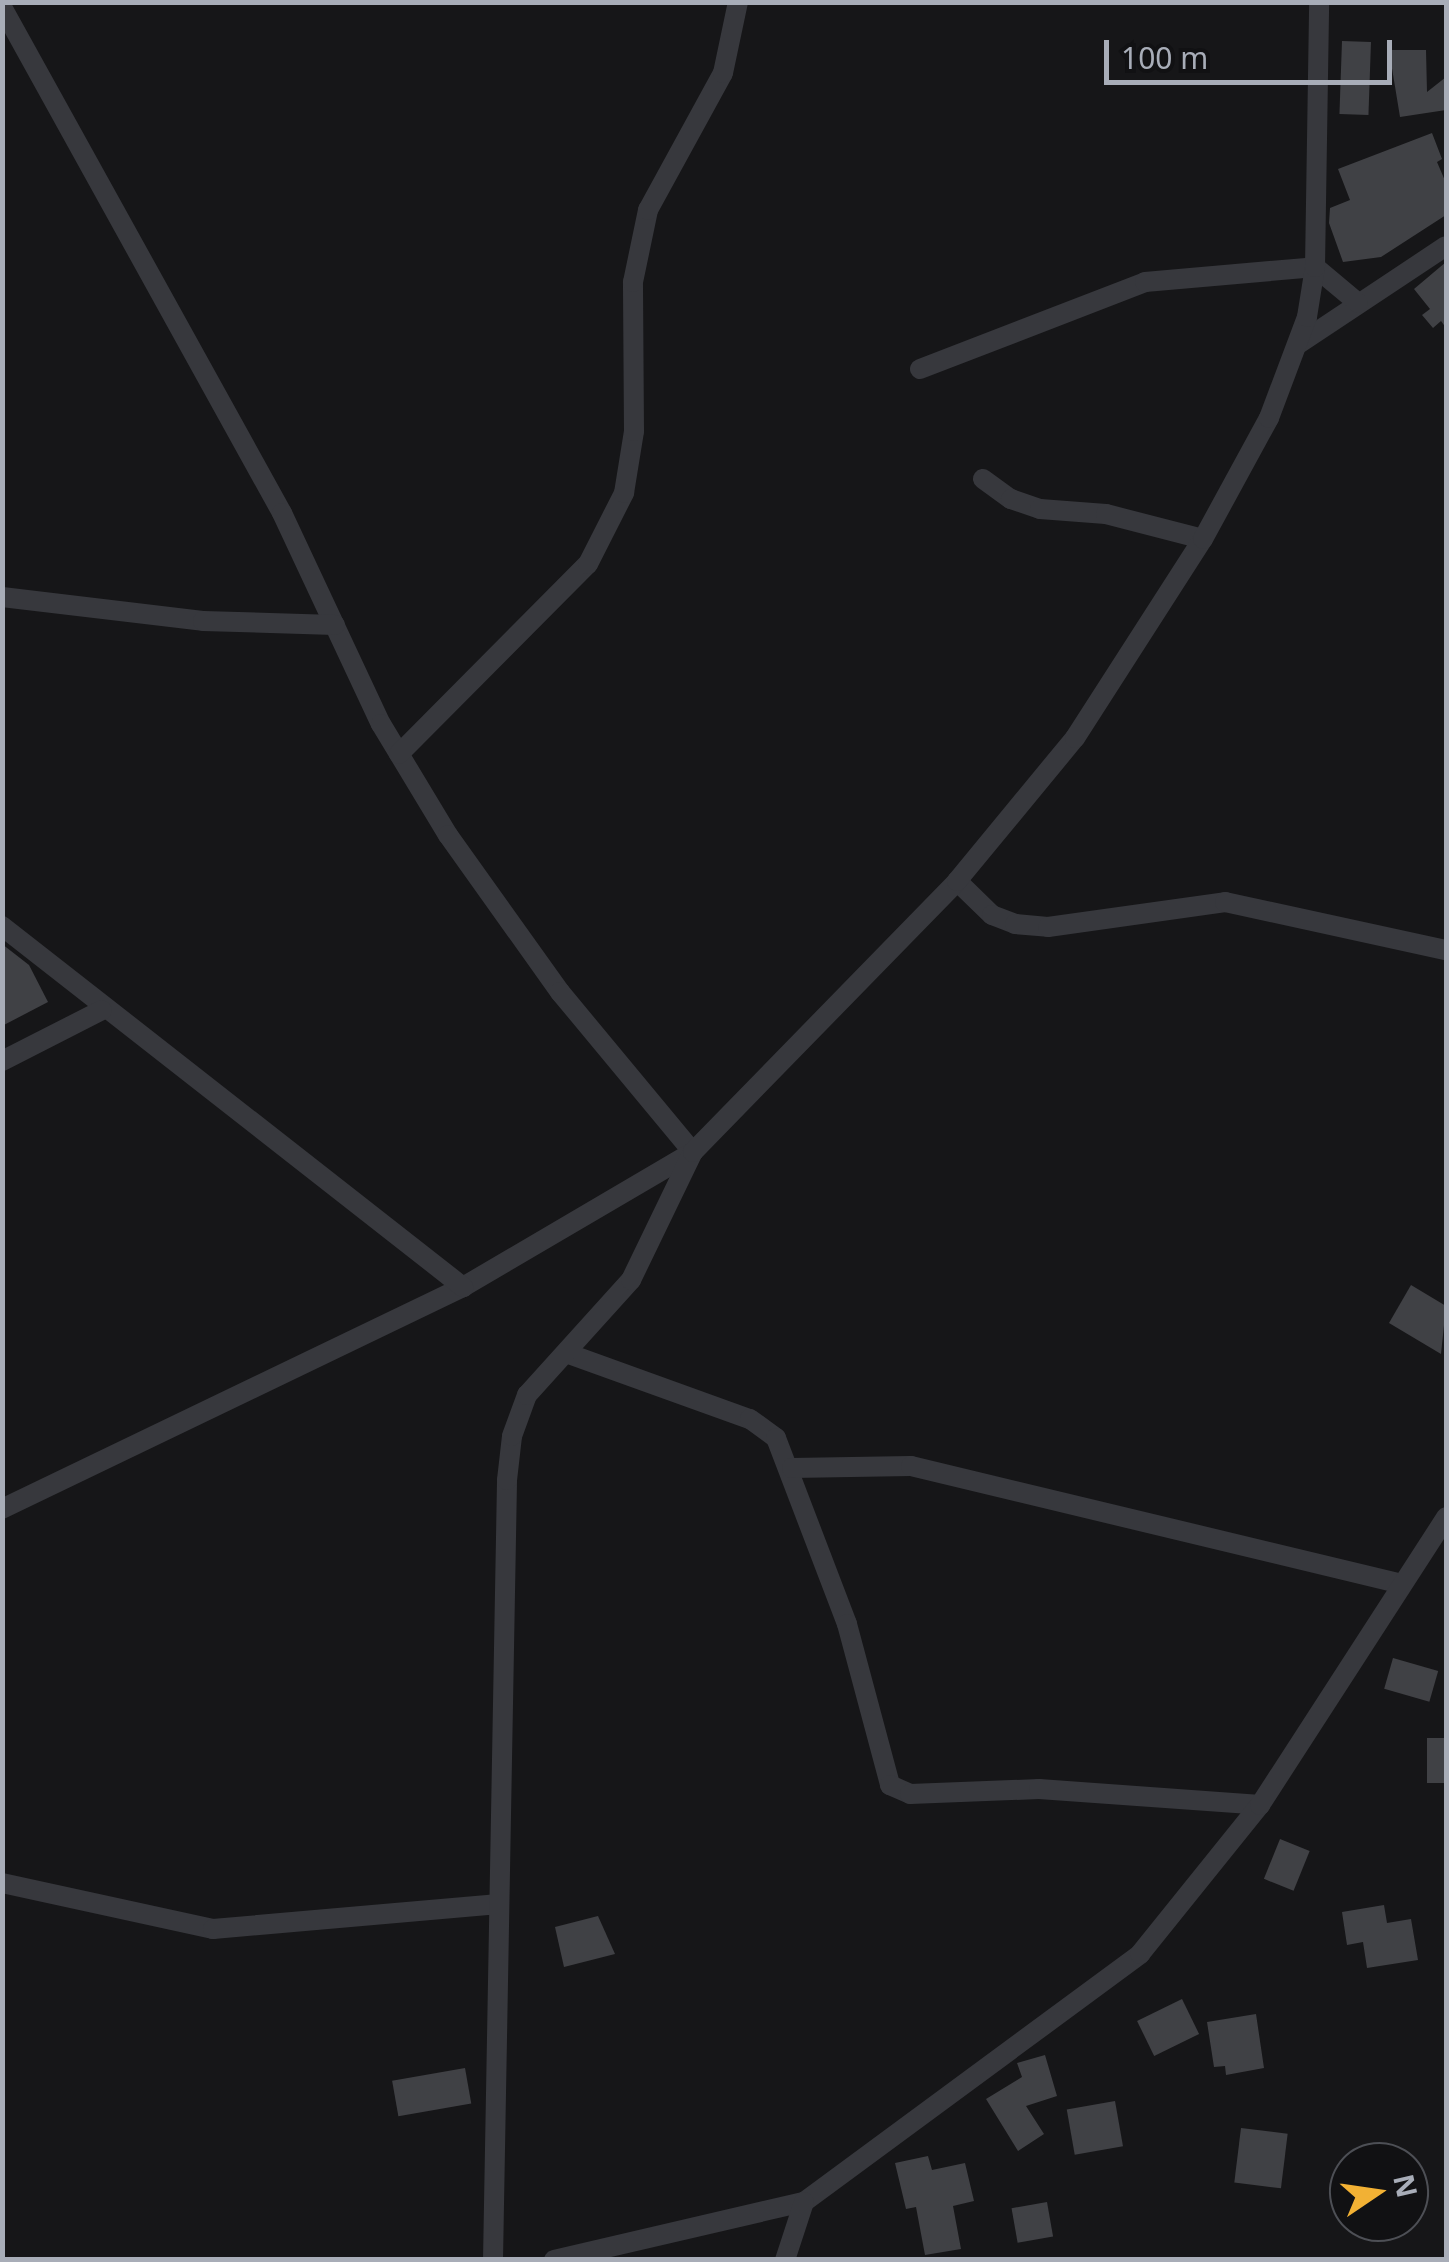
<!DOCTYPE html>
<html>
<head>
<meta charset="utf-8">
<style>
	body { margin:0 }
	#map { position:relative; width:1449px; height:2262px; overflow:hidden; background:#161618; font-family:"Noto Sans",sans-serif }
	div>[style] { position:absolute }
	.building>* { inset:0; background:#404145; transform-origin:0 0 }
	.minor>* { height:20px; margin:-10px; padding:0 10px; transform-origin:10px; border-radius:10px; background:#37383d }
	span { translate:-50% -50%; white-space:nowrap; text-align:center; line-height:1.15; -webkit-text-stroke:10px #111113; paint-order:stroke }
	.frame { position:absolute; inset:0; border:5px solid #a8adb8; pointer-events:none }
	.north { position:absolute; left:1329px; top:2142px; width:100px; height:100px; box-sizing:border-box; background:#111113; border:2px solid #4d4f55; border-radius:50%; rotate:77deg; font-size:28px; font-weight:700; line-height:40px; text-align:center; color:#a8adb8 }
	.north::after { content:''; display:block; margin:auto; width:35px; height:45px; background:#f2b134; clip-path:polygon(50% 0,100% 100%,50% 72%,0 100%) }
	.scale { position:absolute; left:1104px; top:40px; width:288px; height:45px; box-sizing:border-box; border:5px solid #a8adb8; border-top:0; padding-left:12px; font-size:30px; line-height:35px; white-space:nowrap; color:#a8adb8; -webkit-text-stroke:8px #111113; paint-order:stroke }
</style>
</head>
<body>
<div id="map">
	<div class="building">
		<i style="left:1342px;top:41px;width:29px;height:73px;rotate:2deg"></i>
		<i style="clip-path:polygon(1389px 50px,1426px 50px,1427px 92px,1446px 77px,1446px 110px,1400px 117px)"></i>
		<i style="clip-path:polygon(1432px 133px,1442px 159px,1437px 162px,1446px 183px,1446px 215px,1381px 257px,1343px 262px,1329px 223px,1330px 208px,1350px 200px,1338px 169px)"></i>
		<i style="clip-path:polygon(1446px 262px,1446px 328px,1441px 321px,1433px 328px,1422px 315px,1430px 309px,1414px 289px)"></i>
		<i style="clip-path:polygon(2px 944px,29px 965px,48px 1002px,2px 1026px)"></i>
		<i style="clip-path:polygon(1411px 1285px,1446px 1306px,1441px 1354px,1389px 1323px)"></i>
		<i style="left:1393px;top:1658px;width:47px;height:32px;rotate:16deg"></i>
		<i style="left:1446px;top:1738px;width:45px;height:19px;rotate:90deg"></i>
		<i style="left:1280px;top:1839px;width:32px;height:43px;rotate:22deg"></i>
		<i style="clip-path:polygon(1384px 1905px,1387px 1923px,1411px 1919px,1418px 1960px,1367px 1968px,1363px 1942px,1347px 1945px,1342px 1912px)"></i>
		<i style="clip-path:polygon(598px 1916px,615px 1954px,564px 1967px,555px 1927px)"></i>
		<i style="left:1182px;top:1999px;width:39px;height:50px;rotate:64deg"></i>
		<i style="clip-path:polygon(1256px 2014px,1264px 2068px,1226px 2075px,1225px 2066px,1214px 2067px,1207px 2022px)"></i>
		<i style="clip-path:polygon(1045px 2055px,1057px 2096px,1026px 2106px,1044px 2134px,1018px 2151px,986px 2099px,1022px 2077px,1017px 2063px)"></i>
		<i style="left:465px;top:2068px;width:36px;height:74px;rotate:80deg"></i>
		<i style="left:1115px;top:2101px;width:46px;height:49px;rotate:80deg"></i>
		<i style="left:1241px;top:2128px;width:47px;height:55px;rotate:7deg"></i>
		<i style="clip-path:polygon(928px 2156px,932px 2170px,965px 2163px,974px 2201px,953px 2206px,961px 2249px,925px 2255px,916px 2207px,906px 2209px,895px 2163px)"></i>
		<i style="left:1047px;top:2202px;width:35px;height:36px;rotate:80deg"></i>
	</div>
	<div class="minor">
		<i style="left:2px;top:7px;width:578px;rotate:61.04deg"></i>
		<i style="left:282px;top:513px;width:233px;rotate:64.9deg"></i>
		<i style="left:381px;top:724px;width:130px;rotate:58.9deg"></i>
		<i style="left:448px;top:835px;width:193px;rotate:54.5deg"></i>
		<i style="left:560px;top:992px;width:208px;rotate:50.3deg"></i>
		<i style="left:693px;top:1152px;width:267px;rotate:149.6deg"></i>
		<i style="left:463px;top:1287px;width:512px;rotate:154.29deg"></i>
		<i style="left:1300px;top:343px;width:175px;rotate:-33.6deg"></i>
		<i style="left:920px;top:369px;width:241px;rotate:-21.1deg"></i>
		<i style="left:1145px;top:282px;width:171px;rotate:-5deg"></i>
		<i style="left:1315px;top:267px;width:56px;rotate:39.9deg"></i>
		<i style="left:983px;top:479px;width:34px;rotate:36deg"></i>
		<i style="left:1011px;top:499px;width:31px;rotate:19deg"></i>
		<i style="left:1040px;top:509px;width:66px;rotate:4.3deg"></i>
		<i style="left:1106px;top:514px;width:100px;rotate:14.5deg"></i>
		<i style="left:2px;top:597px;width:202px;rotate:6.8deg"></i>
		<i style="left:203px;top:621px;width:132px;rotate:1.7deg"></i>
		<i style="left:399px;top:754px;width:268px;rotate:-45.2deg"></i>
		<i style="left:588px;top:564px;width:80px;rotate:-63.1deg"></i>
		<i style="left:624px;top:493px;width:63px;rotate:-80.8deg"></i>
		<i style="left:634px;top:431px;width:149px;rotate:-90.4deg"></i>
		<i style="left:633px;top:282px;width:74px;rotate:-78.2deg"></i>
		<i style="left:648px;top:210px;width:156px;rotate:-61.3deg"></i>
		<i style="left:723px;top:73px;width:73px;rotate:-78.1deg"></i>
		<i style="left:957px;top:881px;width:49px;rotate:44.2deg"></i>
		<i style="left:992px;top:915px;width:25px;rotate:21deg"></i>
		<i style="left:1015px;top:924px;width:33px;rotate:5deg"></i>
		<i style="left:1048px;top:927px;width:179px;rotate:-8deg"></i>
		<i style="left:1225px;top:902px;width:226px;rotate:12.3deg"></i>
		<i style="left:2px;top:926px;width:586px;rotate:38.06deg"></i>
		<i style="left:2px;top:1061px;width:112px;rotate:-27deg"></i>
		<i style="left:569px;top:1354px;width:192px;rotate:19.8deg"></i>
		<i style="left:750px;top:1419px;width:32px;rotate:36deg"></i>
		<i style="left:776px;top:1438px;width:199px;rotate:69.1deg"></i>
		<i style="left:847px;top:1624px;width:167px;rotate:75deg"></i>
		<i style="left:890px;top:1785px;width:22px;rotate:24deg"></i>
		<i style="left:910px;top:1794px;width:129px;rotate:-2.2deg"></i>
		<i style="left:1039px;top:1789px;width:222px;rotate:4.1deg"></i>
		<i style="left:792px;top:1468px;width:119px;rotate:-1deg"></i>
		<i style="left:911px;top:1466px;width:505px;rotate:13.51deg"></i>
		<i style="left:2px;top:1883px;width:216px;rotate:12.3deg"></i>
		<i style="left:213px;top:1929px;width:284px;rotate:-5deg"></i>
		<i style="left:493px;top:2260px;width:780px;rotate:-88.97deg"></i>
		<i style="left:507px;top:1480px;width:44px;rotate:-83.5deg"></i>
		<i style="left:512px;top:1436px;width:44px;rotate:-69.9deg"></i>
		<i style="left:527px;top:1395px;width:155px;rotate:-47.9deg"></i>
		<i style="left:631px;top:1280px;width:142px;rotate:-64.2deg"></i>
		<i style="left:693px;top:1152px;width:378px;rotate:-45.7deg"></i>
		<i style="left:957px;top:881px;width:185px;rotate:-50.5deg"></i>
		<i style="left:1075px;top:738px;width:237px;rotate:-57.3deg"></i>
		<i style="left:1203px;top:539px;width:138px;rotate:-61.4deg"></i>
		<i style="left:1269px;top:418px;width:108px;rotate:-69.4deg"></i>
		<i style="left:1307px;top:317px;width:51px;rotate:-80.9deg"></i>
		<i style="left:1315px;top:267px;width:265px;rotate:-89.1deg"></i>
		<i style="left:554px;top:2260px;width:257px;rotate:-13.1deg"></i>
		<i style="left:804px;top:2202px;width:418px;rotate:-36.4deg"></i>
		<i style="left:1140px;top:1954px;width:191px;rotate:-51.2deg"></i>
		<i style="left:1260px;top:1805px;width:343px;rotate:-57.1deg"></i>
		<i style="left:785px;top:2260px;width:61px;rotate:-71.9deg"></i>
	</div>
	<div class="frame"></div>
	<div class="north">N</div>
	<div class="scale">100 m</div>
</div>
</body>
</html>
